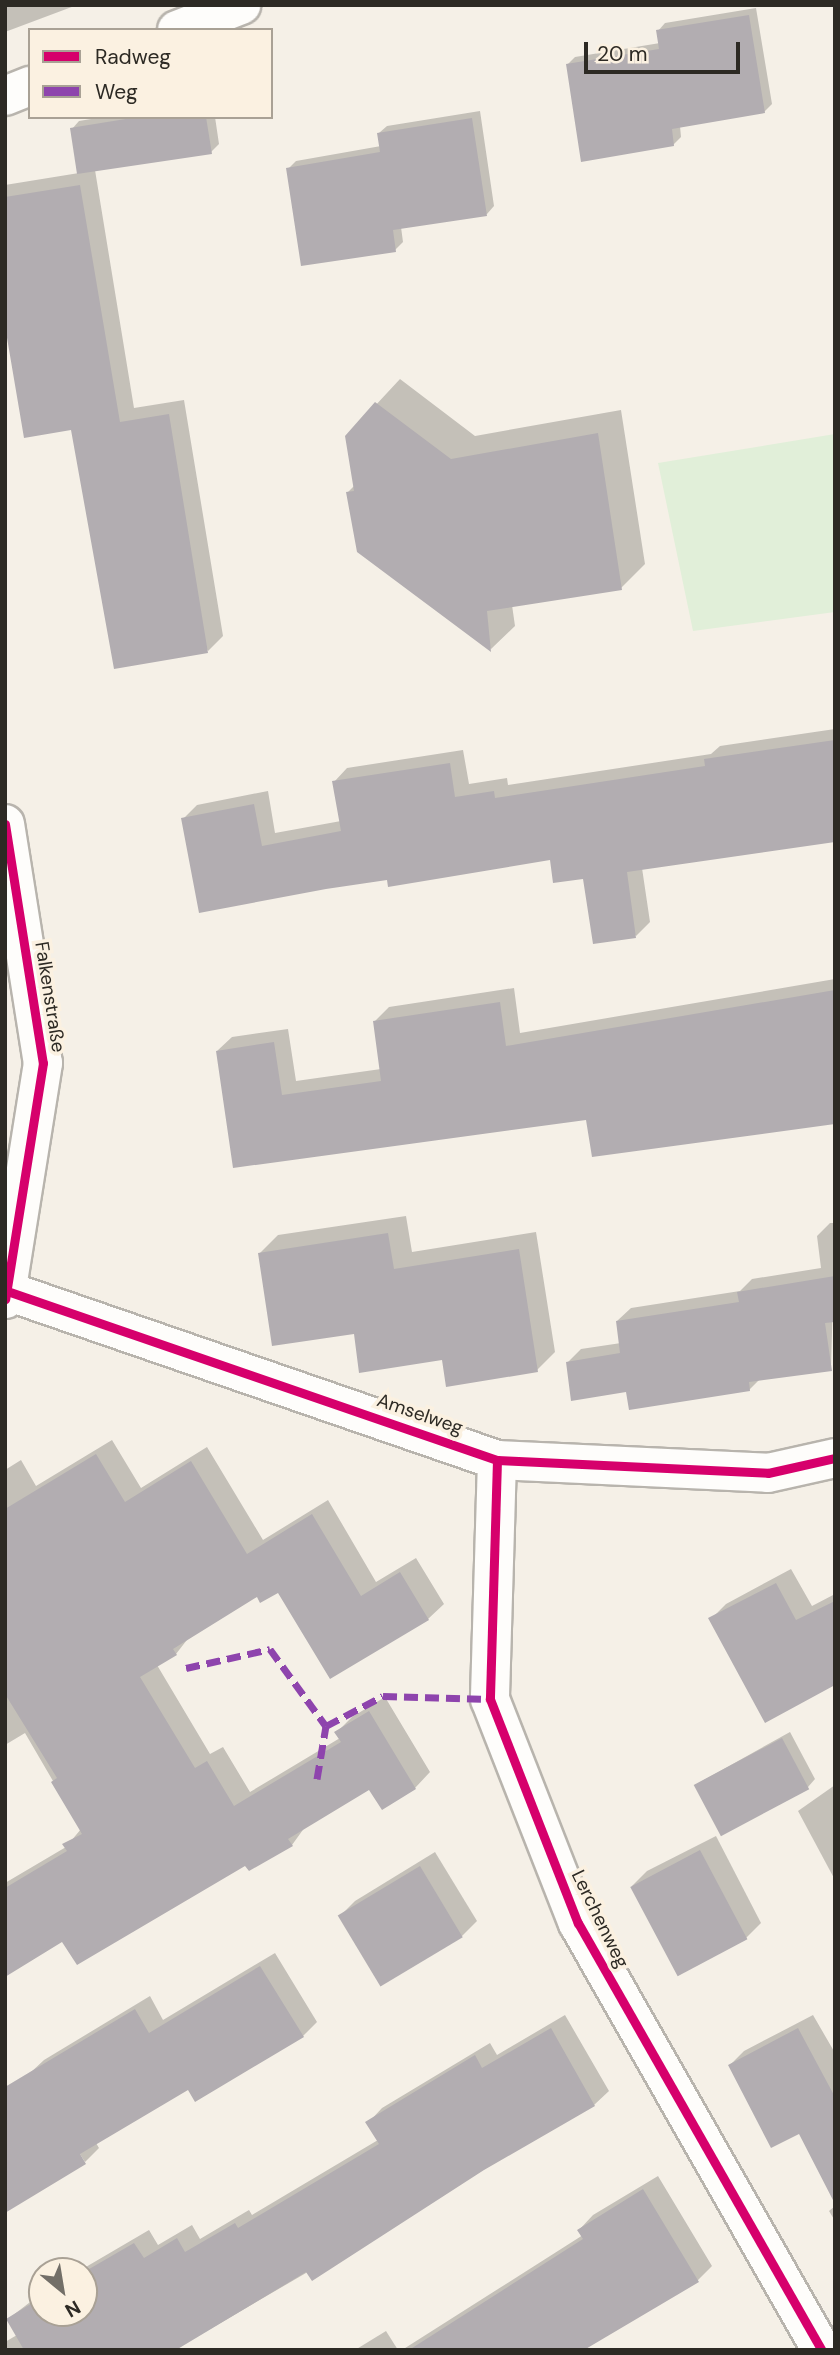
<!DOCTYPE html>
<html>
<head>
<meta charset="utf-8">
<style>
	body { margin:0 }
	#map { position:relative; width:840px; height:2355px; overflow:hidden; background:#f5f0e7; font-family:"DM Sans",sans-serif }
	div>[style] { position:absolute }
	.green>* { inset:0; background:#e1efd9 }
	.shadow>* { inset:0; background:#0003 }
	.building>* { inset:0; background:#b2adb1; transform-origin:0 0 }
	.roads { filter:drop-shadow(2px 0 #b8b4ad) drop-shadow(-2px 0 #b8b4ad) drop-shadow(0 2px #b8b4ad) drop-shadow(0 -2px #b8b4ad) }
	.minor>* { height:38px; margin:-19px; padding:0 19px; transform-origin:19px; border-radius:19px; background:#fefdfb }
	.quiet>* { height:7px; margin-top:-3.5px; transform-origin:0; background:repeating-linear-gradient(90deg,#8e44ad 0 14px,transparent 0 21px) }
	.cycleway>* { height:9px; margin:-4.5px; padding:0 4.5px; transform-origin:4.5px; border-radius:4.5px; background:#d6006c }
	span { translate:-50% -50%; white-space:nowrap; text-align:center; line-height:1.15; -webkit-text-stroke:7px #fbf1e1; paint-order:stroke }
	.street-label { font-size:19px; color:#2d2a24 }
	.frame { position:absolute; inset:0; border:7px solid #2d2a24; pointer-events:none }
	.legend { position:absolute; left:28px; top:28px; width:245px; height:91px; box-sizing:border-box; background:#fbf1e1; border:2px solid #a9a195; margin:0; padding:9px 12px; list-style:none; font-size:21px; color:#2d2a24 }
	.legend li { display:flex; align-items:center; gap:14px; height:35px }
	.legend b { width:35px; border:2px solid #a9a195 }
	.north { position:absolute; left:28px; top:2257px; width:70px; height:70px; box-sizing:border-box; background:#fbf1e1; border:2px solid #a9a195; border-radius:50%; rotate:150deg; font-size:19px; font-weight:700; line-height:28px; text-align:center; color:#2d2a24 }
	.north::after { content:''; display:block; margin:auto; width:24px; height:32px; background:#736f68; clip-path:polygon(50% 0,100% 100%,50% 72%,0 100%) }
	.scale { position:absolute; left:584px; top:42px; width:156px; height:32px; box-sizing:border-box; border:4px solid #2d2a24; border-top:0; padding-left:9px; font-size:21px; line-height:24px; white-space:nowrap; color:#2d2a24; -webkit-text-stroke:5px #fbf1e1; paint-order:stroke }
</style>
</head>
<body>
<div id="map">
	<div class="green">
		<i style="clip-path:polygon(835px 434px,835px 612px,693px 631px,658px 463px)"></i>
	</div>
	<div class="shadow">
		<i style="clip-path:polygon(5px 5px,77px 5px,5px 32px)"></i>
		<i style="clip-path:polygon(756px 8px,772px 104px,764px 112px,680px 126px,681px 137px,673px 145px,567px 65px,575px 57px,660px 43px,658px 31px,665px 23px)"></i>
		<i style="clip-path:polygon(480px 111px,494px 206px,487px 214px,401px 227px,403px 242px,395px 250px,288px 169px,296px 161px,381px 146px,379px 133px,387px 126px)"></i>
		<i style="clip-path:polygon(103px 117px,215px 117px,219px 144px,211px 152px,95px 170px,134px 408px,184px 400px,223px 636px,208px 651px,5px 316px,5px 185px,79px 173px,72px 129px,79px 121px)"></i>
		<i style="clip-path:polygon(400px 379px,475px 436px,621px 410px,645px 564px,621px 588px,512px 605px,515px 626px,491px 649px,359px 551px,348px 492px,355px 485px,347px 436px)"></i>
		<i style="clip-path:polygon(835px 729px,835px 840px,642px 868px,650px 922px,636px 936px,585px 877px,552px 858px,326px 887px,183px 819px,197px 805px,268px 791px,275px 833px,341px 821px,334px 782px,347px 768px,463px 750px,469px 784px,507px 778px,508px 785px,711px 754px,720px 746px)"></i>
		<i style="clip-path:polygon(835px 979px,835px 1122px,588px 1118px,235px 1166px,217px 1051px,232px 1037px,288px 1029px,296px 1081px,381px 1069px,375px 1021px,389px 1007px,514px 988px,520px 1033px)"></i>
		<i style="clip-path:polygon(406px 1216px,412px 1252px,536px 1232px,555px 1352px,537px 1370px,443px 1358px,355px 1332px,260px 1253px,278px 1235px)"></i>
		<i style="clip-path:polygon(830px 1223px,835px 1223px,831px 1369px,760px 1379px,749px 1390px,628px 1390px,568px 1362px,581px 1349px,621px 1343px,617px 1321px,631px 1308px,740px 1291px,752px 1279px,821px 1268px,817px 1236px)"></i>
		<i style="clip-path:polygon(112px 1440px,141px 1488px,207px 1447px,263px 1540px,328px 1500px,376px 1582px,416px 1558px,444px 1604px,428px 1619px,279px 1591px,257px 1595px,190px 1636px,176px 1654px,157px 1665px,210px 1754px,223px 1747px,250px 1792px,340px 1738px,337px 1732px,352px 1717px,385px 1697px,430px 1772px,415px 1788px,370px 1787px,305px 1827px,292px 1845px,63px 1940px,5px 1975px,5px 1883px,66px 1847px,81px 1829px,25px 1733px,5px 1745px,5px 1470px,21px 1460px,36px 1486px)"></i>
		<i style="clip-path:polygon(791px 1569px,812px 1606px,835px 1594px,835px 1683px,711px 1619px,726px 1604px)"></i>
		<i style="clip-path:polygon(790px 1732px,815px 1779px,808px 1787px,695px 1785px)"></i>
		<i style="clip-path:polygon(835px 1785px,835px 1880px,798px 1811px)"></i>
		<i style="clip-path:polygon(716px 1836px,761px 1923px,746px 1938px,632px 1886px,647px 1871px)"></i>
		<i style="clip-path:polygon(435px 1852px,477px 1921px,462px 1936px,340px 1916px,355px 1901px)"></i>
		<i style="clip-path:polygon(275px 1953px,317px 2022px,303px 2036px,189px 2088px,96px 2143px,99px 2148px,85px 2162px,29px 2074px,44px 2060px,150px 1996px,163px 2020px)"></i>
		<i style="clip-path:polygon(565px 2015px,609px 2091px,594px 2105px,174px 2350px,5px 2350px,5px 2342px,17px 2335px,8px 2319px,42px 2293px,42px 2313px,84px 2313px,84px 2271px,79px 2271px,149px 2230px,158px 2245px,192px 2225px,200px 2239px,249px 2210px,252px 2215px,378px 2140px,368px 2123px,382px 2108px,490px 2043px,497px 2055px)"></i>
		<i style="clip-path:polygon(813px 2015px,835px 2053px,835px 2200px,799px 2132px,730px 2065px,744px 2051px)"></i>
		<i style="clip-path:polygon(658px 2176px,712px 2266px,698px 2280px,583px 2350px,402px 2350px,583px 2235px,579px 2230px,593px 2215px)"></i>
		<i style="clip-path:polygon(835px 2206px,835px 2221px,829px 2211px)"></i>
		<i style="clip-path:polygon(386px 2331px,398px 2350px,355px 2350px)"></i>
	</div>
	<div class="building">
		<i style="clip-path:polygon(749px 15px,765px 113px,672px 129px,674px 146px,581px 162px,566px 64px,659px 49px,656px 30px)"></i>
		<i style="clip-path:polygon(138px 117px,206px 117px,212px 154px,77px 174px,70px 128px)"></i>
		<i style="clip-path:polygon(472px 118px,487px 216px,393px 230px,396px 252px,301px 266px,286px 168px,380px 152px,377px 133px)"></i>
		<i style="clip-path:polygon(80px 185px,120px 422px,169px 414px,208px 653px,114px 669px,71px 430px,24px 438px,5px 326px,5px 197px)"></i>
		<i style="clip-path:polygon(375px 402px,451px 459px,598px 433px,622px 590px,487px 611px,491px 652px,357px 552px,346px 492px,354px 491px,345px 436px)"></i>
		<i style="clip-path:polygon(835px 740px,835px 842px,627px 872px,636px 938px,593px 944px,583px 879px,553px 883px,550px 860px,388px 887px,387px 880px,326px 889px,199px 913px,181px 818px,254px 804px,262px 846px,341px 831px,332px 781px,450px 763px,455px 797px,494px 791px,495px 798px,705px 766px,704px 759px)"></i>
		<i style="clip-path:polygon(835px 990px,835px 1124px,592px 1157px,586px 1120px,233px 1168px,216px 1051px,274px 1042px,282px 1095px,381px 1081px,373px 1021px,500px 1002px,506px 1046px)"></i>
		<i style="clip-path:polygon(388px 1233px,394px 1269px,519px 1249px,538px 1372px,446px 1387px,442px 1360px,359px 1373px,354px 1334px,272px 1346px,258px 1253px)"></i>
		<i style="clip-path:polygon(835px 1276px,835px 1322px,825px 1323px,832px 1371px,749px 1382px,750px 1391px,629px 1410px,626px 1392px,571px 1401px,566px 1362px,620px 1353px,616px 1321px,739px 1302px,737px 1292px)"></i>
		<i style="clip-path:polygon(96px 1454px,125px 1502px,191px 1461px,247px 1554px,312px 1514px,361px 1596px,400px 1572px,429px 1620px,330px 1679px,278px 1593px,260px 1603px,257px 1597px,173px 1649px,177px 1655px,140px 1677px,195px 1768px,207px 1761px,234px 1806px,341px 1742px,334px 1732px,369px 1711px,416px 1789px,382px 1810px,369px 1790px,288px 1839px,293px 1846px,249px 1871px,245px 1866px,77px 1965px,62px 1942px,5px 1977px,5px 1888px,67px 1851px,62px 1844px,82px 1834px,51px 1782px,57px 1778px,5px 1694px,5px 1509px)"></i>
		<i style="clip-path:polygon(776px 1583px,796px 1620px,835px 1601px,835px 1685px,765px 1723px,708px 1618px)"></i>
		<i style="left:782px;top:1738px;width:58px;height:100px;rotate:62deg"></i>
		<i style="left:700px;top:1850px;width:101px;height:79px;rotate:62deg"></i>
		<i style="left:420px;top:1866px;width:83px;height:96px;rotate:59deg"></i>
		<i style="clip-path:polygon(260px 1966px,304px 2037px,195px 2102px,188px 2090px,80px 2154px,86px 2164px,5px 2213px,5px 2087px,135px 2009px,149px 2033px)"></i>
		<i style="clip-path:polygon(551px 2028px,595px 2106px,484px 2170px,312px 2281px,306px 2272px,176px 2350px,24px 2350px,6px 2319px,42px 2297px,42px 2313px,84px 2313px,84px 2272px,134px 2243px,144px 2258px,177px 2238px,185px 2252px,235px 2223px,238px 2228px,379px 2144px,365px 2122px,475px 2055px,482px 2068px)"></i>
		<i style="clip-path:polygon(798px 2028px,835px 2097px,835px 2204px,799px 2134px,771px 2148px,728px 2065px)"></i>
		<i style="clip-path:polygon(643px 2189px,699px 2282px,584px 2350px,409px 2350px,583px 2239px,577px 2230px)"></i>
	</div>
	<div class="roads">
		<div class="minor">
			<i style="left:177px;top:30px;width:69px;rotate:-21.3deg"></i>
			<i style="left:5px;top:96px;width:27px;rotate:-22deg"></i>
			<i style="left:5px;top:824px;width:242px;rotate:81deg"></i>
			<i style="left:43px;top:1063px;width:239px;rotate:99.1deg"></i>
			<i style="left:10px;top:1292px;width:515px;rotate:19.03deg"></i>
			<i style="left:497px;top:1460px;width:271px;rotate:2.7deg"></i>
			<i style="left:768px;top:1473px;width:69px;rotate:-12.6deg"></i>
			<i style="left:497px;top:1460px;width:239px;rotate:91.7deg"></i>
			<i style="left:490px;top:1699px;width:241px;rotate:68.6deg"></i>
			<i style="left:578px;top:1923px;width:492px;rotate:60.3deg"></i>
		</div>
	</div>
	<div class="quiet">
		<i style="left:186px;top:1668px;width:86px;rotate:-12.7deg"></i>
		<i style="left:270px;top:1649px;width:95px;rotate:54deg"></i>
		<i style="left:326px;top:1726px;width:64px;rotate:-27.8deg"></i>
		<i style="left:383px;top:1696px;width:107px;rotate:1.6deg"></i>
		<i style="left:317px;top:1779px;width:54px;rotate:-80.4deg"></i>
	</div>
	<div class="cycleway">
		<i style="left:5px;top:824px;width:242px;rotate:81deg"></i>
		<i style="left:43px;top:1063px;width:239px;rotate:99.1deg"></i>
		<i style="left:10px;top:1292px;width:515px;rotate:19.03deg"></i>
		<i style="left:497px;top:1460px;width:271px;rotate:2.7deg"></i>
		<i style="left:768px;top:1473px;width:69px;rotate:-12.6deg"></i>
		<i style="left:497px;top:1460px;width:239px;rotate:91.7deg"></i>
		<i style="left:490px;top:1699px;width:241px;rotate:68.6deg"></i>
		<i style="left:578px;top:1923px;width:492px;rotate:60.3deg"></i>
	</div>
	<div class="street-label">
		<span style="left:50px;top:997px;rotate:81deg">Falkenstraße</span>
		<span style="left:420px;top:1414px;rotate:19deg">Amselweg</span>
		<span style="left:600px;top:1919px;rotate:64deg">Lerchenweg</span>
	</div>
	<div class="frame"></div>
	<ul class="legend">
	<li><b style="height:9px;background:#d6006c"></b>Radweg</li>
	<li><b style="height:9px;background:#8e44ad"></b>Weg</li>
	</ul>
	<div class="north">N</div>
	<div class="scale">20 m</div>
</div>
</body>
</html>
